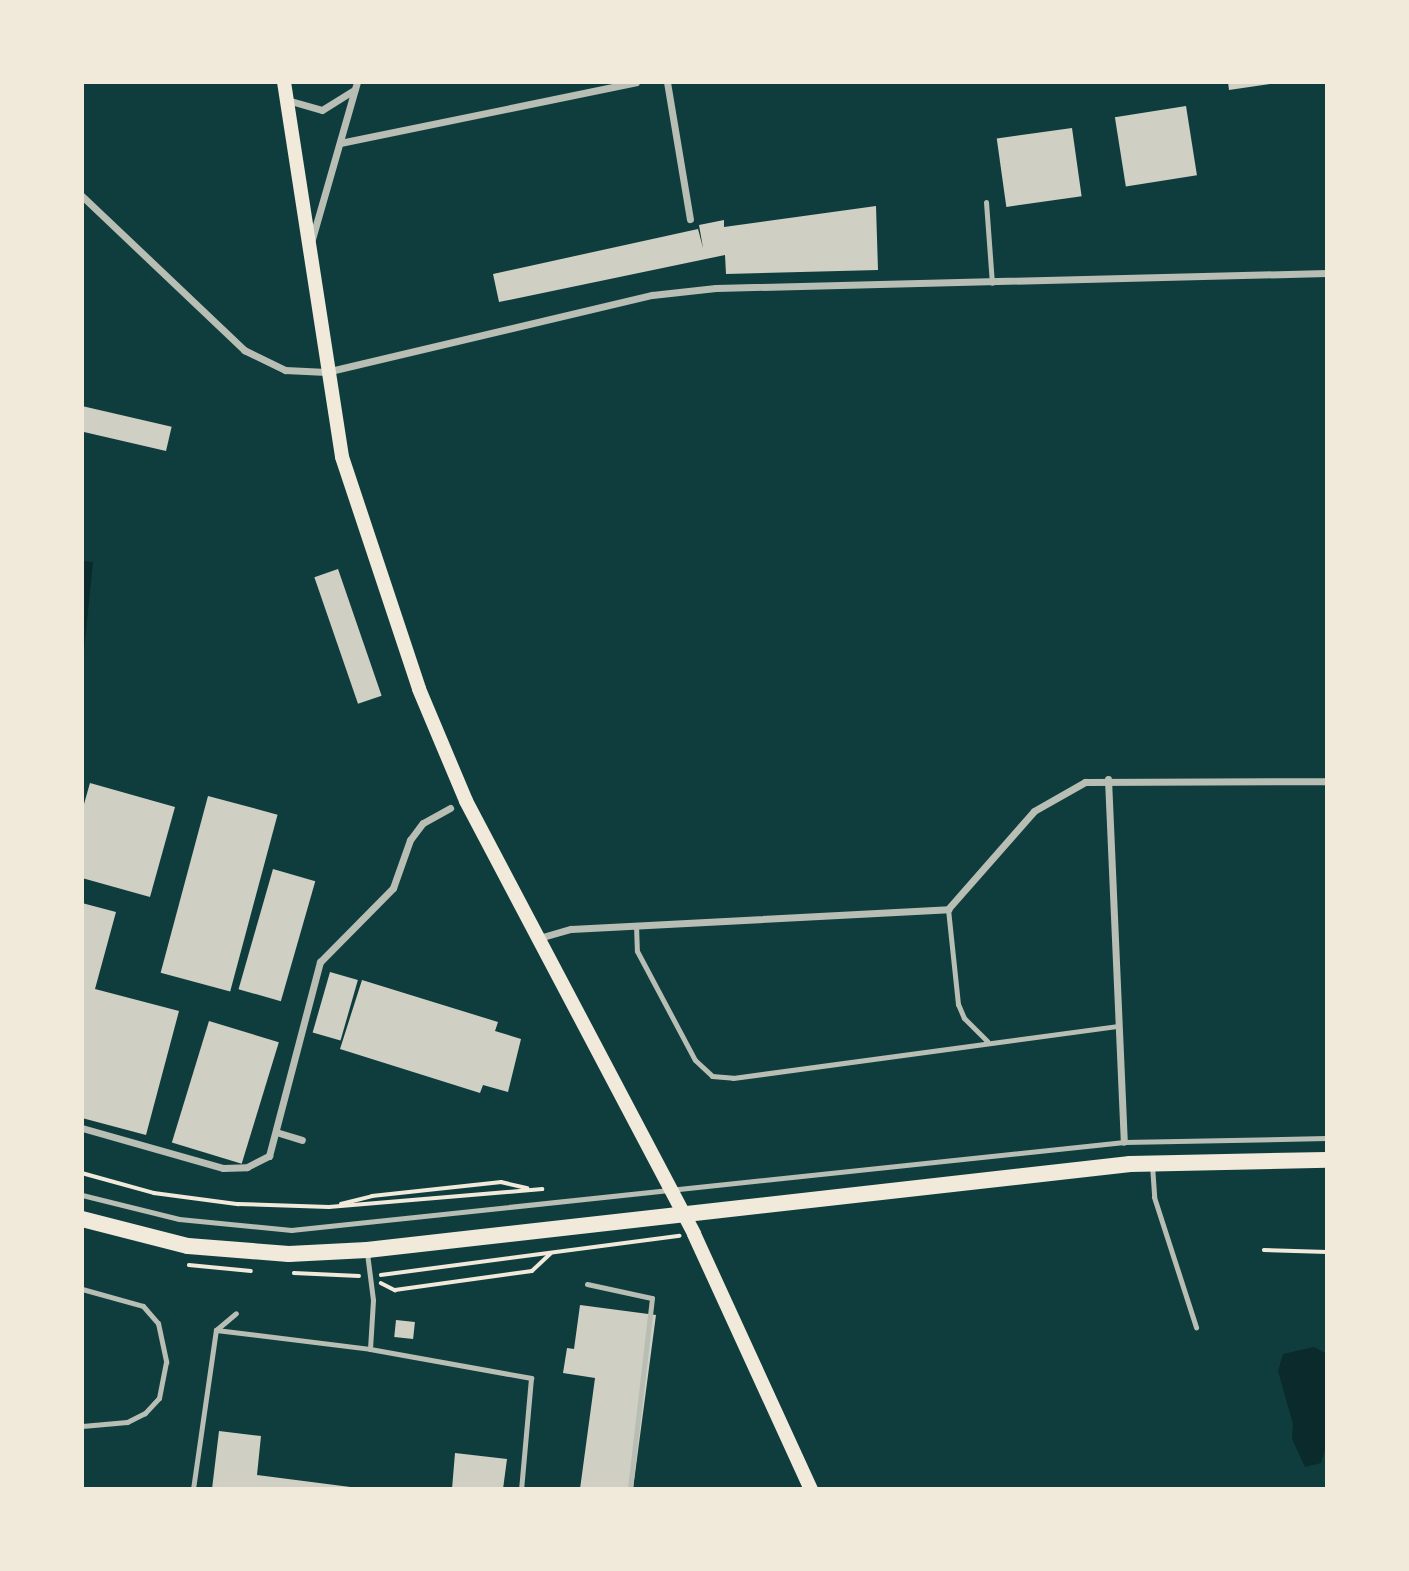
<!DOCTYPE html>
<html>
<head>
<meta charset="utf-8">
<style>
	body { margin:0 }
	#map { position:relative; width:1409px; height:1571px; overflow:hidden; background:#0f3d3e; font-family:Lato,sans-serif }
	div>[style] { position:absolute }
	.water>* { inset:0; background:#0a2a2b }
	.building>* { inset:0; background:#cfcfc3; transform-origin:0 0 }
	.path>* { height:3.5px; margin:-1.75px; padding:0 1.75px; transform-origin:1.75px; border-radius:1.75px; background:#f1e9da }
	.service>* { height:5px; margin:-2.5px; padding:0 2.5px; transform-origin:2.5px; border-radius:2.5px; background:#b8beb3 }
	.minor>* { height:7px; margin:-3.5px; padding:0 3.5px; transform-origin:3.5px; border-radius:3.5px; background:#b8beb3 }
	.secondary>* { height:14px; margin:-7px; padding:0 7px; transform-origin:7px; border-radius:7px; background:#f1e9da }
	.primary>* { height:16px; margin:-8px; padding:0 8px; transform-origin:8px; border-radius:8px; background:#f1e9da }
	span { translate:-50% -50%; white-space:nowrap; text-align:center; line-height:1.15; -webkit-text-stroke:5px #f1e9da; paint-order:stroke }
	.frame { position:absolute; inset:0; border:84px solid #f1e9da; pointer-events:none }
</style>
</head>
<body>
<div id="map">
	<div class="water">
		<i style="clip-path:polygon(82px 561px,93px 562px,82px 671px)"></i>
		<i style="clip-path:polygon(1314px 1347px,1327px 1354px,1327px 1443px,1321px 1463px,1305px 1467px,1292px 1439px,1293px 1424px,1278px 1371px,1283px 1354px)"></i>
	</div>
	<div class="building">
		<i style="clip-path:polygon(1228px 82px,1270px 82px,1270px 84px,1229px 90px)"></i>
		<i style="left:1186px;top:106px;width:70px;height:72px;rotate:81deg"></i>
		<i style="left:1072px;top:128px;width:69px;height:76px;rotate:82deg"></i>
		<i style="clip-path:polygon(876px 206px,878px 270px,726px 274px,725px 255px,499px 302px,493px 274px,698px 229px,703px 248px,699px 225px,724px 220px,724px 227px)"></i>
		<i style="left:82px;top:406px;width:92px;height:25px;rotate:13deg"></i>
		<i style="left:338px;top:569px;width:134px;height:25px;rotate:71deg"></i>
		<i style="clip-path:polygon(90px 783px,175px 807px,150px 897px,82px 878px,82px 811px)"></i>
		<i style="left:208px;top:796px;width:72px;height:183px;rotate:15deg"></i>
		<i style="left:273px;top:869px;width:44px;height:125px;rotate:16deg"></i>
		<i style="clip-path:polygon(82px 903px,116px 912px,95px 989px,179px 1011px,146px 1135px,82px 1118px)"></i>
		<i style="left:330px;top:972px;width:29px;height:63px;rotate:16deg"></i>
		<i style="clip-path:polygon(362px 980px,498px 1022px,495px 1031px,521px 1039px,508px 1092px,483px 1085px,480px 1093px,340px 1049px)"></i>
		<i style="left:209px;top:1021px;width:73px;height:127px;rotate:17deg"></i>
		<i style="clip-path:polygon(580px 1305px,656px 1315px,633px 1489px,580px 1489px,595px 1378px,563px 1373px,567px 1348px,574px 1349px)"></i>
		<i style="left:396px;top:1320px;width:19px;height:17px;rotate:6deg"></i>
		<i style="clip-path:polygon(219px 1431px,261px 1436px,257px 1475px,366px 1489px,212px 1489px)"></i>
		<i style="clip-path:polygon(455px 1453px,507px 1459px,503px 1489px,452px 1489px)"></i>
	</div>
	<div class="path">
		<i style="left:82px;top:1173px;width:75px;rotate:15.5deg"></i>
		<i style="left:154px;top:1193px;width:85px;rotate:7.5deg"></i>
		<i style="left:238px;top:1204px;width:91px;rotate:1.9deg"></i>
		<i style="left:329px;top:1207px;width:214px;rotate:-4.8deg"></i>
		<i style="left:341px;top:1204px;width:32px;rotate:-14deg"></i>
		<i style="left:372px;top:1196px;width:130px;rotate:-6.2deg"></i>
		<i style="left:501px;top:1182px;width:27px;rotate:13deg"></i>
		<i style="left:1264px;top:1250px;width:63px;rotate:1.8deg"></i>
		<i style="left:189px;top:1265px;width:62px;rotate:5.5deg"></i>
		<i style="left:294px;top:1273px;width:65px;rotate:2.6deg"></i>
		<i style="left:381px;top:1275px;width:301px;rotate:-7.5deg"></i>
		<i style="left:381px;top:1283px;width:16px;rotate:27deg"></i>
		<i style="left:395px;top:1290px;width:138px;rotate:-7.9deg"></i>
		<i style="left:532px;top:1271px;width:25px;rotate:-43deg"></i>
	</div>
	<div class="service">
		<i style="left:986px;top:202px;width:81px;rotate:85.8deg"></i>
		<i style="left:948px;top:909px;width:96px;rotate:84deg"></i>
		<i style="left:958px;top:1004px;width:15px;rotate:67deg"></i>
		<i style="left:964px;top:1018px;width:33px;rotate:45deg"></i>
		<i style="left:636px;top:925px;width:26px;rotate:88deg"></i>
		<i style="left:637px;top:951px;width:123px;rotate:62deg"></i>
		<i style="left:695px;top:1060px;width:23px;rotate:43deg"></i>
		<i style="left:712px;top:1076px;width:21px;rotate:5deg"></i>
		<i style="left:733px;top:1078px;width:389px;rotate:-7.7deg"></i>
		<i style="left:1152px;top:1165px;width:32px;rotate:86deg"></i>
		<i style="left:1154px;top:1197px;width:137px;rotate:72.1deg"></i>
		<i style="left:82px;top:1195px;width:100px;rotate:13.9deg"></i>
		<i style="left:179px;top:1219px;width:113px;rotate:5.6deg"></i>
		<i style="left:291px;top:1230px;width:838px;rotate:-6.03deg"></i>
		<i style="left:1124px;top:1142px;width:203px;rotate:-1.1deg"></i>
		<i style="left:367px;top:1253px;width:47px;rotate:82.7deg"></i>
		<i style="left:373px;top:1300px;width:49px;rotate:93.5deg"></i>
		<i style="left:370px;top:1349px;width:164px;rotate:10.2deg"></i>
		<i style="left:531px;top:1378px;width:111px;rotate:95.1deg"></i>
		<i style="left:587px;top:1284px;width:66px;rotate:12.2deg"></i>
		<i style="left:652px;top:1298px;width:192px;rotate:96.6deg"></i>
		<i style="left:82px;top:1289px;width:63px;rotate:15.6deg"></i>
		<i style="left:143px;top:1306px;width:23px;rotate:49deg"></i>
		<i style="left:158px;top:1323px;width:40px;rotate:78deg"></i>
		<i style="left:166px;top:1362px;width:37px;rotate:101deg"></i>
		<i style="left:159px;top:1398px;width:21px;rotate:133deg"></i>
		<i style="left:145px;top:1413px;width:20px;rotate:153deg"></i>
		<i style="left:127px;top:1422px;width:45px;rotate:174.9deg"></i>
		<i style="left:216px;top:1330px;width:26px;rotate:-40deg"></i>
		<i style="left:193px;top:1489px;width:161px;rotate:-81.8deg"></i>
		<i style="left:216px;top:1330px;width:155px;rotate:7deg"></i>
	</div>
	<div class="minor">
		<i style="left:667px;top:82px;width:139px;rotate:80.5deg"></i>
		<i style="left:287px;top:100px;width:36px;rotate:16deg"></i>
		<i style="left:322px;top:110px;width:38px;rotate:-32deg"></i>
		<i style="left:340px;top:143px;width:302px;rotate:-11.6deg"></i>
		<i style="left:82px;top:196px;width:224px;rotate:43.5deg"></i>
		<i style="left:244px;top:350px;width:46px;rotate:26deg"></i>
		<i style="left:285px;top:370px;width:41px;rotate:2.8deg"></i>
		<i style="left:326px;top:372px;width:335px;rotate:-13.3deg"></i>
		<i style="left:652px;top:295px;width:64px;rotate:-6.2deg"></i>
		<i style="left:716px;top:288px;width:611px;rotate:-1.41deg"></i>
		<i style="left:312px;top:239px;width:163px;rotate:-74deg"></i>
		<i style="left:1108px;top:779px;width:363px;rotate:87.5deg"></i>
		<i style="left:539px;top:938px;width:33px;rotate:-16deg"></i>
		<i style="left:571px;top:929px;width:378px;rotate:-3deg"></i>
		<i style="left:948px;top:909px;width:130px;rotate:-48.7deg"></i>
		<i style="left:1034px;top:811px;width:59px;rotate:-29.6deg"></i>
		<i style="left:1085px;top:782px;width:242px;rotate:-0.2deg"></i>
		<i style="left:82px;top:1128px;width:147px;rotate:15.8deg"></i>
		<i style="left:223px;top:1168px;width:24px;rotate:-2deg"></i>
		<i style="left:247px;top:1167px;width:25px;rotate:-27deg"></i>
		<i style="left:269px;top:1156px;width:201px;rotate:-75.3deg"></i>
		<i style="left:320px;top:962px;width:104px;rotate:-45.4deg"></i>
		<i style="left:393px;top:888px;width:51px;rotate:-70.5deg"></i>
		<i style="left:410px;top:840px;width:21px;rotate:-53deg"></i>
		<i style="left:423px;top:823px;width:31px;rotate:-29deg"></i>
		<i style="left:276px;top:1132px;width:27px;rotate:17deg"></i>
	</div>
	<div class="secondary">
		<i style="left:284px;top:82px;width:379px;rotate:81.2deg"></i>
		<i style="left:342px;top:457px;width:244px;rotate:71.6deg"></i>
		<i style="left:419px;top:689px;width:121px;rotate:67.2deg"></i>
		<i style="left:466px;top:801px;width:489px;rotate:62.2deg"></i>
		<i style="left:694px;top:1234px;width:281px;rotate:65.4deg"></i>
	</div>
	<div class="primary">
		<i style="left:82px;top:1219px;width:109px;rotate:14.3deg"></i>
		<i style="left:188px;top:1246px;width:101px;rotate:4.5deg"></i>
		<i style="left:289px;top:1254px;width:78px;rotate:-2.9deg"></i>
		<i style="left:367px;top:1250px;width:768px;rotate:-6.43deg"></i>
		<i style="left:1130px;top:1164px;width:197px;rotate:-1.2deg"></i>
	</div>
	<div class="frame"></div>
</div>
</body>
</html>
